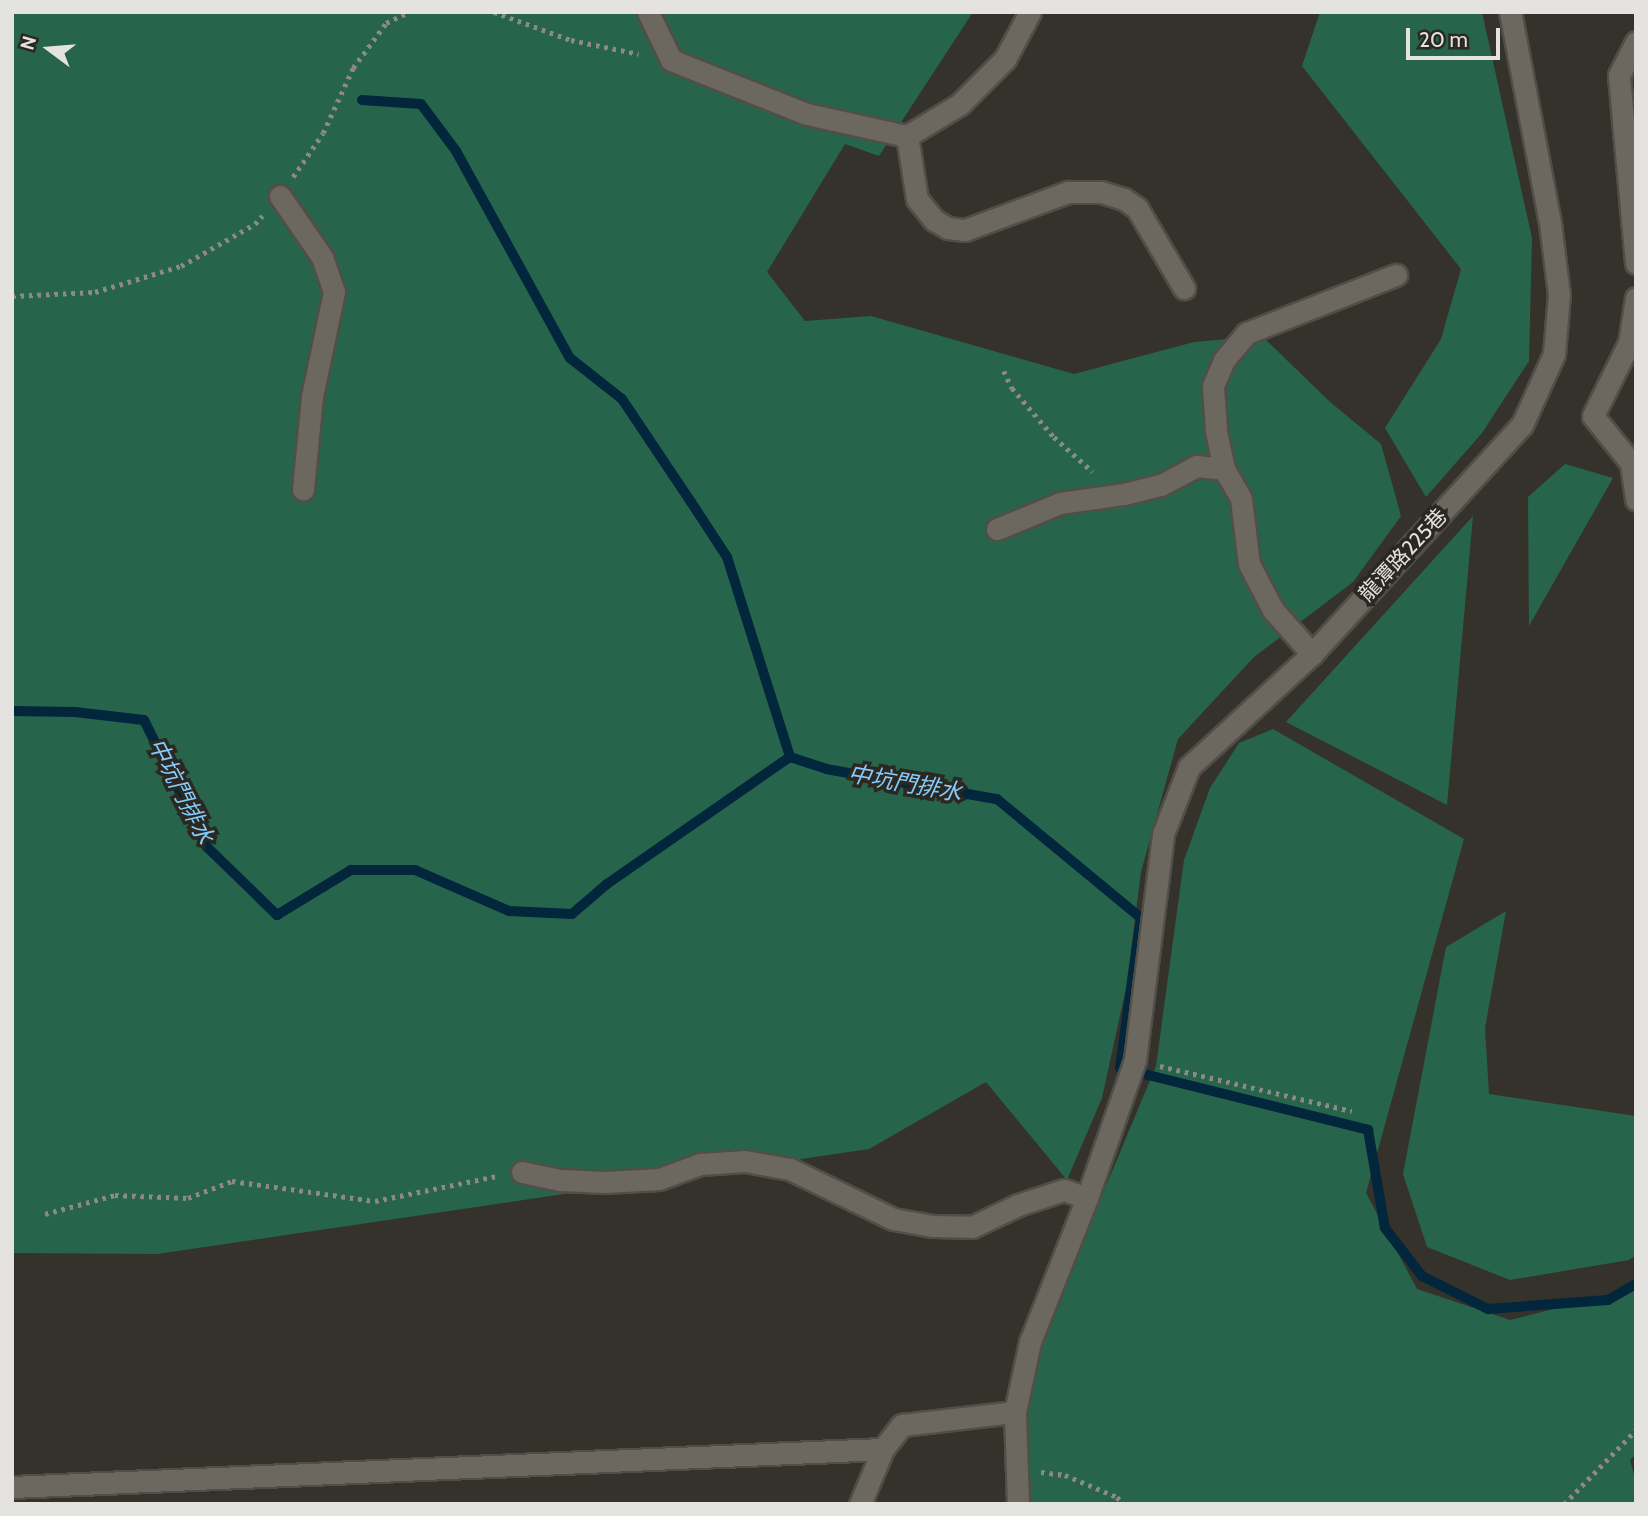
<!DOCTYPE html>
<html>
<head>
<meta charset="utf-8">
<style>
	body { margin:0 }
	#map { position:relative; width:1648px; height:1516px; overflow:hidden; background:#35322b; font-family:Cabin,"Noto Sans TC",sans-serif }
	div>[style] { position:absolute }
	.green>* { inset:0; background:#26654b }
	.stream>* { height:10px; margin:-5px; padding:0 5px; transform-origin:5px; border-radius:5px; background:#02263c }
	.path>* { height:4.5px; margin-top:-2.25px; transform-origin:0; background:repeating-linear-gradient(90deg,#8d8a85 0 3.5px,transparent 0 8.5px) }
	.roads { filter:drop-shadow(2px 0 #514e48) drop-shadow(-2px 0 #514e48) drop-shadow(0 2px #514e48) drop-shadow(0 -2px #514e48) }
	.minor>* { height:21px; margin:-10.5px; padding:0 10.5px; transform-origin:10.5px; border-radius:10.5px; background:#6c6860 }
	span { translate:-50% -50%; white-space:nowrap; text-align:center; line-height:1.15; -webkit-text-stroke:7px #2b2821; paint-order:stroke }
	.street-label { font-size:21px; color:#e5e3df }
	.water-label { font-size:23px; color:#84cbfc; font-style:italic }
	.frame { position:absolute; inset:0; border:14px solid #e5e3df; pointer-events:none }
	.north { position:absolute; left:14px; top:14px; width:70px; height:70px; -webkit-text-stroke:5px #2b2821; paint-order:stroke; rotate:286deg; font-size:19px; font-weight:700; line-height:28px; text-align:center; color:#e5e3df }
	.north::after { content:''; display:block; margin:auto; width:24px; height:32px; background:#e5e3df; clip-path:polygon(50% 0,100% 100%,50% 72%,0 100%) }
	.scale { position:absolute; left:1406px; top:28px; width:94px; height:32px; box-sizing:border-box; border:4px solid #e5e3df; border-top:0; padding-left:9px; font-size:21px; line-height:24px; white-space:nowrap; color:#e5e3df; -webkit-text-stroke:5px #2b2821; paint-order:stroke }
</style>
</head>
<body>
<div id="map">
	<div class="green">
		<i style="clip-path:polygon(12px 12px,973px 12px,879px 156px,845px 144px,767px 272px,805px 321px,871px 316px,1074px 374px,1194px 342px,1262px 336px,1329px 401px,1381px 444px,1401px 516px,1353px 582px,1254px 657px,1178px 739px,1141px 872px,1126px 988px,1102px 1098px,1067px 1180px,986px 1082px,869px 1149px,157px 1254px,12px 1253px)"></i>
		<i style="clip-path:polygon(1320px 12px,1482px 12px,1532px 238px,1529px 361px,1482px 433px,1426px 497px,1385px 428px,1441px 339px,1461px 269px,1302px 66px)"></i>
		<i style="clip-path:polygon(1565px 464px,1613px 478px,1529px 626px,1528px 497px)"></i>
		<i style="clip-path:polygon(1473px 516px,1447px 805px,1286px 722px)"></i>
		<i style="clip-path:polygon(1273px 729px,1464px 839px,1366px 1193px,1417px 1289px,1510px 1320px,1636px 1288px,1636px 1454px,1630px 1460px,1636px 1482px,1636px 1504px,1016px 1504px,1023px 1363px,1070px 1272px,1156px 1066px,1184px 860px,1210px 788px,1239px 743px)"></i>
		<i style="clip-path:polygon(1506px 911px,1485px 1028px,1489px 1094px,1636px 1116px,1636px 1255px,1629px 1260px,1510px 1280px,1427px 1247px,1403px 1174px,1446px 947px)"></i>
	</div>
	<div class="stream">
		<i style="left:362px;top:100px;width:59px;rotate:3.9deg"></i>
		<i style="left:421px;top:104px;width:59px;rotate:53.3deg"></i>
		<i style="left:456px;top:151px;width:236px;rotate:61.2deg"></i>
		<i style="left:570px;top:358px;width:66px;rotate:38.3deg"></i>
		<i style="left:622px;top:399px;width:124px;rotate:56.2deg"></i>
		<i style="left:691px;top:502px;width:66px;rotate:56.8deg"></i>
		<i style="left:727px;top:557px;width:210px;rotate:72.5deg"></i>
		<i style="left:12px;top:711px;width:63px;rotate:0.9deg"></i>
		<i style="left:75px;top:712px;width:69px;rotate:6.6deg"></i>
		<i style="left:144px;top:720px;width:142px;rotate:63.6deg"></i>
		<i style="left:207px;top:847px;width:98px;rotate:44.2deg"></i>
		<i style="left:277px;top:915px;width:87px;rotate:-31.3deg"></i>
		<i style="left:351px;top:870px;width:64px"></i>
		<i style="left:415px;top:870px;width:103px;rotate:23.6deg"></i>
		<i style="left:509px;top:911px;width:63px;rotate:2.7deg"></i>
		<i style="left:572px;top:914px;width:46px;rotate:-40.6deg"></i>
		<i style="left:607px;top:884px;width:223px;rotate:-34.8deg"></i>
		<i style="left:790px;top:757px;width:38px;rotate:18deg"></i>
		<i style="left:826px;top:769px;width:174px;rotate:10deg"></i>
		<i style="left:997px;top:799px;width:187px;rotate:39.6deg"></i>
		<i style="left:1141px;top:918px;width:151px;rotate:98deg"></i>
		<i style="left:1120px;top:1068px;width:256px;rotate:14deg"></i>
		<i style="left:1368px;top:1130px;width:99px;rotate:80.2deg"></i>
		<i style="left:1385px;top:1228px;width:61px;rotate:52.4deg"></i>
		<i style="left:1422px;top:1276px;width:74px;rotate:26.6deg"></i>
		<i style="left:1488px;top:1309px;width:120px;rotate:-4.3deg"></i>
		<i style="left:1608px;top:1300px;width:32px;rotate:-30deg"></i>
	</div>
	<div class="path">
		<i style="left:494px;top:12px;width:82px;rotate:20deg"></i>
		<i style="left:571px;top:40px;width:69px;rotate:11.6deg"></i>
		<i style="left:293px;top:177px;width:53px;rotate:-55.7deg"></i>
		<i style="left:323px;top:133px;width:72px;rotate:-65.2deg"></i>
		<i style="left:353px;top:68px;width:56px;rotate:-53.7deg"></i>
		<i style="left:386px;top:23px;width:25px;rotate:-26deg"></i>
		<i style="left:12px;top:296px;width:83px;rotate:-2.8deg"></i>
		<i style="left:95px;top:292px;width:90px;rotate:-16.8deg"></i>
		<i style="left:181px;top:266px;width:85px;rotate:-29.6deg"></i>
		<i style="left:255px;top:224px;width:11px;rotate:-49deg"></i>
		<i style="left:1004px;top:371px;width:19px;rotate:65deg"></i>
		<i style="left:1012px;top:388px;width:65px;rotate:49.4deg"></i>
		<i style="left:1054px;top:437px;width:52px;rotate:41.9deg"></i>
		<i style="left:1160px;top:1066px;width:197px;rotate:13.2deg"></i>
		<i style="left:45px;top:1214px;width:73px;rotate:-15.2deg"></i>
		<i style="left:115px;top:1195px;width:73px;rotate:2.4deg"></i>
		<i style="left:188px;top:1198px;width:47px;rotate:-21.1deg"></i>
		<i style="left:232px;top:1181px;width:144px;rotate:8deg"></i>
		<i style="left:375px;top:1201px;width:125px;rotate:-11.6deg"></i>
		<i style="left:1041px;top:1472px;width:24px;rotate:7deg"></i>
		<i style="left:1065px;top:1475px;width:56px;rotate:22.9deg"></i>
		<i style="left:1117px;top:1497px;width:10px;rotate:45deg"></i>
		<i style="left:1564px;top:1504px;width:103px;rotate:-45.8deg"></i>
	</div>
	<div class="roads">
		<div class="minor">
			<i style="left:648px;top:12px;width:53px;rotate:64.4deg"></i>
			<i style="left:671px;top:60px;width:146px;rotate:21.7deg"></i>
			<i style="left:807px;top:114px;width:102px;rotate:12.4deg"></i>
			<i style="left:907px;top:136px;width:62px;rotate:-31.1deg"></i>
			<i style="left:960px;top:104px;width:64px;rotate:-45deg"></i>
			<i style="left:1005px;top:59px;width:53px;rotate:-62deg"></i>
			<i style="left:1636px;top:42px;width:38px;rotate:117deg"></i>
			<i style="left:1619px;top:76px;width:188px;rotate:84.8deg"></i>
			<i style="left:907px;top:136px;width:64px;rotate:81deg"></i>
			<i style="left:917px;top:199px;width:27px;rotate:51deg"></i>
			<i style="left:934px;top:220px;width:16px;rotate:30deg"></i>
			<i style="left:948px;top:228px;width:17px;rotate:7deg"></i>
			<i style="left:965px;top:230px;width:110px;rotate:-20.3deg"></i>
			<i style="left:1068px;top:192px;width:33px"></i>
			<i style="left:1101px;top:192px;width:24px;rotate:17deg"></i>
			<i style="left:1124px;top:199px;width:16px;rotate:35deg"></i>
			<i style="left:1137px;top:208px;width:93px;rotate:59.6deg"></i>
			<i style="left:280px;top:196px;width:74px;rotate:55.5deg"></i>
			<i style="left:322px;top:257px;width:37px;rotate:71deg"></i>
			<i style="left:334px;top:292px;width:106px;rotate:101.9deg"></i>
			<i style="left:312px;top:396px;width:94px;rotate:95.5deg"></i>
			<i style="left:1636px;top:298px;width:46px;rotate:98.8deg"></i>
			<i style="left:1629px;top:343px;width:81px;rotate:116.3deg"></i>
			<i style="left:1593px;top:416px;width:60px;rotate:51deg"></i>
			<i style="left:1631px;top:463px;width:37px;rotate:82deg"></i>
			<i style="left:1224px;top:469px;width:40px;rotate:-102deg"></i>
			<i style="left:1216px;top:430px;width:44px;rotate:-93.9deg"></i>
			<i style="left:1213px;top:386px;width:28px;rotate:-67deg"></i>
			<i style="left:1224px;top:360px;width:35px;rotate:-50deg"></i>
			<i style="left:1247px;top:333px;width:160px;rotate:-21.3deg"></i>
			<i style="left:997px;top:529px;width:68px;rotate:-22.4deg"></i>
			<i style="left:1060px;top:503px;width:65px;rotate:-8deg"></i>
			<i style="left:1124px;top:494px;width:38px;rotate:-14deg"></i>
			<i style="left:1161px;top:485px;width:40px;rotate:-28deg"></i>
			<i style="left:1196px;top:466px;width:28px;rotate:6deg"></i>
			<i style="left:1224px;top:469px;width:34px;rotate:60deg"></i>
			<i style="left:1241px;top:499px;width:65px;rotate:83deg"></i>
			<i style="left:1249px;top:564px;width:52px;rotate:62.4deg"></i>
			<i style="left:1273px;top:610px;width:59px;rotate:48.4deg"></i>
			<i style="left:522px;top:1172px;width:40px;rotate:12deg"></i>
			<i style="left:561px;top:1180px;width:44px;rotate:2.6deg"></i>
			<i style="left:605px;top:1182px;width:54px;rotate:-3.2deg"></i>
			<i style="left:659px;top:1179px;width:44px;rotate:-20.1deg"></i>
			<i style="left:700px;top:1164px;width:45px;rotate:-3.8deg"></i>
			<i style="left:745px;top:1161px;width:46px;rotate:10.1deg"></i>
			<i style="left:790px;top:1169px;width:114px;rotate:25.9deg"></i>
			<i style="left:893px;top:1219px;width:41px;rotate:9.9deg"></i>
			<i style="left:933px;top:1226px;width:39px;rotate:1deg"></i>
			<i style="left:972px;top:1227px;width:51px;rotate:-25.6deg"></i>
			<i style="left:1018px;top:1205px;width:48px;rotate:-18.1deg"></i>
			<i style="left:1064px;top:1190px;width:24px;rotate:19deg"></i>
			<i style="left:12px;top:1487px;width:872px;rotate:-2.5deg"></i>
			<i style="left:860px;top:1504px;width:60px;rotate:-67.3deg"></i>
			<i style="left:883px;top:1449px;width:31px;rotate:-52deg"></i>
			<i style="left:902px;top:1425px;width:114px;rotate:-6.6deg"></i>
			<i style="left:1018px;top:1504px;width:92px;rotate:-91.9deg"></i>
			<i style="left:1015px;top:1412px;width:72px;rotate:-77.9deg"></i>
			<i style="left:1030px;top:1342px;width:155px;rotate:-68.4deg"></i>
			<i style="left:1087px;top:1198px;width:146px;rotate:-70.8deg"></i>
			<i style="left:1135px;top:1060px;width:228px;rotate:-82.9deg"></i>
			<i style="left:1163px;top:834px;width:72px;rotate:-68.8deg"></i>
			<i style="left:1189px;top:767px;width:167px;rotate:-42.6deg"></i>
			<i style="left:1312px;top:654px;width:311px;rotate:-47.5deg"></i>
			<i style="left:1522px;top:425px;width:78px;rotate:-65.7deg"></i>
			<i style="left:1554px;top:354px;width:59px;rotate:-85.2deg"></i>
			<i style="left:1559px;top:295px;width:73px;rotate:-97.1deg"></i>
			<i style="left:1550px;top:223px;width:215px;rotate:-100.7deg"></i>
		</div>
	</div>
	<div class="street-label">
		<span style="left:1403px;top:555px;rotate:-47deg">龍潭路225巷</span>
	</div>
	<div class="water-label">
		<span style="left:905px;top:783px;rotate:10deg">中坑門排水</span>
		<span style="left:181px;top:791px;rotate:63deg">中坑門排水</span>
	</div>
	<div class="frame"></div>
	<div class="north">N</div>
	<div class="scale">20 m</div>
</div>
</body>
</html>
